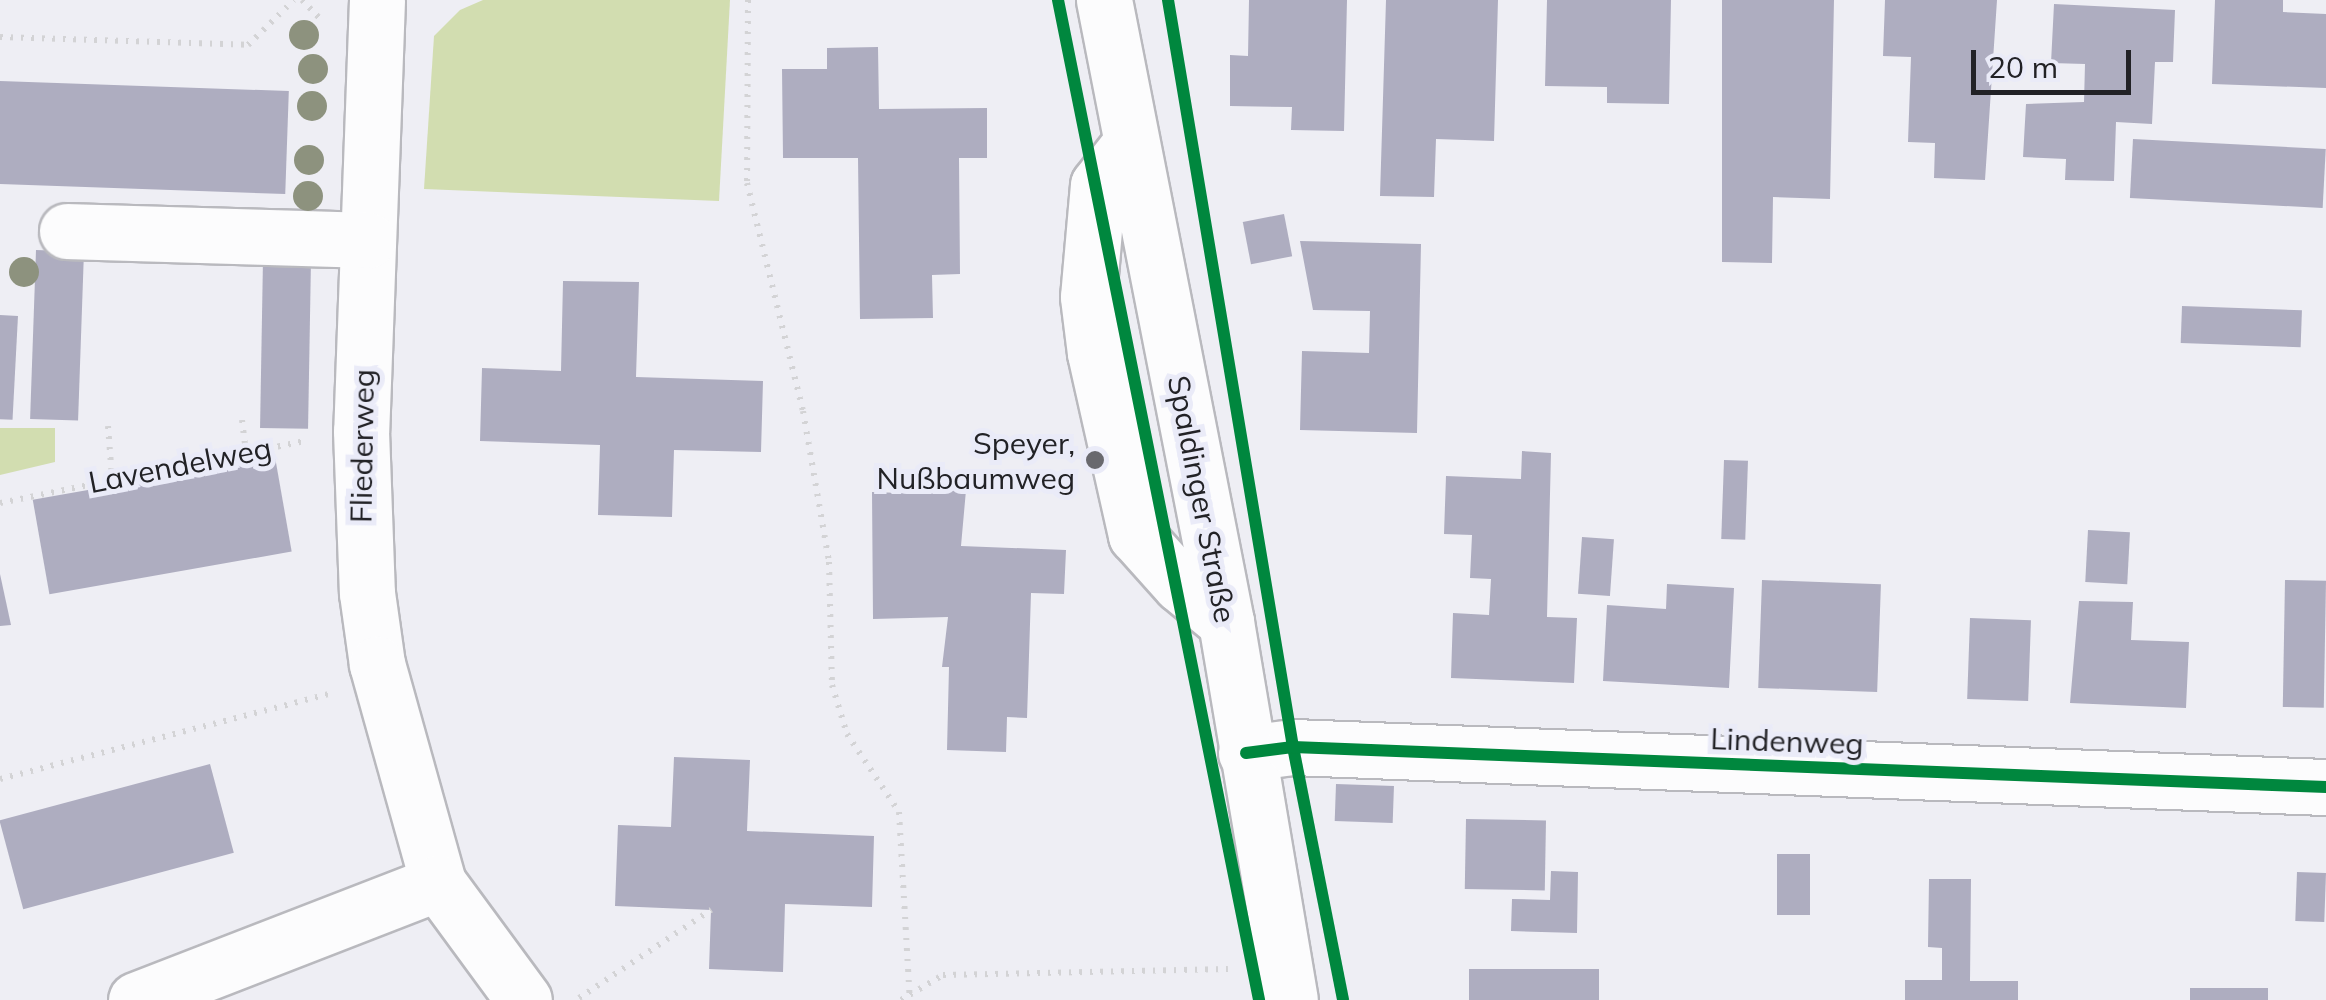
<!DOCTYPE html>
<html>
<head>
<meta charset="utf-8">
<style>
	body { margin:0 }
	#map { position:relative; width:2326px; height:1000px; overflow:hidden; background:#eeeef4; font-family:Mulish,sans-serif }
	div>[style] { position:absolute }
	.green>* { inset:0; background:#d2ddb0 }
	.building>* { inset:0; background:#aeadc0; transform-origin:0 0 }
	.path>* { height:6px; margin-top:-3px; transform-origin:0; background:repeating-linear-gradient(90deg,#d3d3d5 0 2.5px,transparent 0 10.5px) }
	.roads { filter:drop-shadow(2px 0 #b9b9be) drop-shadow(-2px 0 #b9b9be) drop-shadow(0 2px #b9b9be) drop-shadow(0 -2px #b9b9be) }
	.minor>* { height:55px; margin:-27.5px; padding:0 27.5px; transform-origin:27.5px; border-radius:27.5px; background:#fcfcfd }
	.cycleway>* { height:12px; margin:-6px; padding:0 6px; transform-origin:6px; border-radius:6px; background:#00873e }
	.trees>* { width:30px; height:30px; margin:-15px; border-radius:50%; background:#8d927e }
	.dots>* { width:28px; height:28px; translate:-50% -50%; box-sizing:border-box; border:5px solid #eaebf8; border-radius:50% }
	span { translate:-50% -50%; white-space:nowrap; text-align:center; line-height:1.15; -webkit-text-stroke:10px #eaebf8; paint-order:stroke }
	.poi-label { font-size:30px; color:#222226 }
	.right { translate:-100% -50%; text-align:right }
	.street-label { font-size:30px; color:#222226 }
	.scale { position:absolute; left:1971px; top:50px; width:160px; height:45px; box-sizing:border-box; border:5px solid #222226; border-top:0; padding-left:12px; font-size:30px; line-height:35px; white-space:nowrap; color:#222226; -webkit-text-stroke:8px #eaebf8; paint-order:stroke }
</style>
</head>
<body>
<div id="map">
	<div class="green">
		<i style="clip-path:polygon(483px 0,730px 0,719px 201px,424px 189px,434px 36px,460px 10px)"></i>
		<i style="clip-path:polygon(0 428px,55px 428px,55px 462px,0 475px)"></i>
	</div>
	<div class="building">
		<i style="clip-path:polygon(1249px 0,1347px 0,1344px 131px,1291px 130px,1292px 107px,1230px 106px,1230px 55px,1248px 56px)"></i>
		<i style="clip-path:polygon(1386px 0,1498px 0,1494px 141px,1436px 139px,1434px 197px,1380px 196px)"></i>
		<i style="clip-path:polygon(1547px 0,1671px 0,1669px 104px,1607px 103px,1607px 87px,1545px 86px)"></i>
		<i style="clip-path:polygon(1722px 0,1834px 0,1830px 199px,1773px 197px,1772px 263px,1722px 262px)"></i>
		<i style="clip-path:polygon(1885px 0,1997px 0,1985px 180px,1934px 178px,1935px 143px,1908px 142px,1911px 57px,1883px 56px)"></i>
		<i style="clip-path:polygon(2215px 0,2283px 0,2283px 12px,2326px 14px,2326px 88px,2212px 84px)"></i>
		<i style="clip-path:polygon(2054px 4px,2175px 10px,2173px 62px,2155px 62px,2152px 124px,2116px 122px,2114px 181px,2065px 180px,2066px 159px,2023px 157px,2026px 104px,2084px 102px,2085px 64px,2051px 63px)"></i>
		<i style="clip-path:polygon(878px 47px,879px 109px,987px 108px,987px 158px,959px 158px,960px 274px,932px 275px,933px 318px,860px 319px,858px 158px,783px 158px,782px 69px,827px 69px,827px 48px)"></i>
		<i style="left:0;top:81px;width:289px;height:103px;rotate:2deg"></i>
		<i style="left:2133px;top:139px;width:193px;height:59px;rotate:3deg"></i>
		<i style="left:1284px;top:214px;width:43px;height:42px;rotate:79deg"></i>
		<i style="clip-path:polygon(1300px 241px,1421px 244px,1417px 433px,1300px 430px,1302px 351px,1369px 353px,1370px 311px,1313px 310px)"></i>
		<i style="left:36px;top:250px;width:48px;height:169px;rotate:2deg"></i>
		<i style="left:263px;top:259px;width:48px;height:169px;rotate:1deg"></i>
		<i style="clip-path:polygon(563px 281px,639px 282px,636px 377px,763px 381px,761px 452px,674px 450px,672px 517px,598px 515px,600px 445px,480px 441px,482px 368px,561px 371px)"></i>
		<i style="left:2182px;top:306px;width:120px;height:37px;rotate:2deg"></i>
		<i style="left:0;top:315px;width:18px;height:104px;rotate:3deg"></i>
		<i style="clip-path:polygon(1522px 451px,1551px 453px,1547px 617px,1577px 618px,1574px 683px,1451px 678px,1453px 613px,1489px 615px,1491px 579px,1470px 578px,1472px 535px,1444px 534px,1446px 476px,1521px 479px)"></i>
		<i style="left:275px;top:457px;width:96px;height:246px;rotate:80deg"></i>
		<i style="left:1724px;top:460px;width:24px;height:79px;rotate:2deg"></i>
		<i style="clip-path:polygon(931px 478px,967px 479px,961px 546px,1066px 550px,1064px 594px,1031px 593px,1027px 718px,1007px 717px,1006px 752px,947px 750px,949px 667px,942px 667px,948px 617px,873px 619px,872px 492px,931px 494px)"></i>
		<i style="left:2088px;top:530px;width:42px;height:52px;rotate:3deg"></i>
		<i style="left:1582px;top:537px;width:32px;height:57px;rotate:4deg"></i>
		<i style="clip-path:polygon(0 574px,11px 625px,0 626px)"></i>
		<i style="left:1762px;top:580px;width:119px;height:108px;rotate:2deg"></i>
		<i style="left:2285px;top:580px;width:41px;height:127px;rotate:1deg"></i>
		<i style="clip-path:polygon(1667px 584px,1734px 588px,1729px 688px,1603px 681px,1607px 605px,1666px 609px)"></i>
		<i style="clip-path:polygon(2079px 601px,2133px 602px,2131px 640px,2189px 642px,2186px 708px,2070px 703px)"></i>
		<i style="left:1970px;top:618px;width:61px;height:81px;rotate:2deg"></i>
		<i style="clip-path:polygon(674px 757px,750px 760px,747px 831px,874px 836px,872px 907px,785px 904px,783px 972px,709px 969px,711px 910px,615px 906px,618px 825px,671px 827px)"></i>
		<i style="left:210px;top:764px;width:92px;height:218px;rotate:75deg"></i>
		<i style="left:1336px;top:784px;width:58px;height:37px;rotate:2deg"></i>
		<i style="left:1466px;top:819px;width:80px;height:70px;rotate:1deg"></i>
		<i style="left:1777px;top:854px;width:33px;height:61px"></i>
		<i style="clip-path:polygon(1551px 871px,1578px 872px,1577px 933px,1511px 931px,1512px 899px,1550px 900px)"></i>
		<i style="left:2297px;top:872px;width:29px;height:49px;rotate:2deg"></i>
		<i style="clip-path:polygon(1929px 879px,1971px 879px,1970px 981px,2018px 981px,2018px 1000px,1905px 1000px,1905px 980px,1942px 980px,1942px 948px,1928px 947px)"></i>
		<i style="left:1469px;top:969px;width:130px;height:31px"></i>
		<i style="left:2190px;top:988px;width:78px;height:12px"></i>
	</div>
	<div class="path">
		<i style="left:302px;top:0;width:29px;rotate:46deg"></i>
		<i style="left:748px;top:0;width:183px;rotate:90.3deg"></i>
		<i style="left:747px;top:183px;width:235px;rotate:76.2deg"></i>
		<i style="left:803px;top:411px;width:153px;rotate:80.2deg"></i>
		<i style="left:829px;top:562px;width:123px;rotate:88.6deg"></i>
		<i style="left:832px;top:685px;width:51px;rotate:73deg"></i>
		<i style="left:847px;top:734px;width:94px;rotate:56.3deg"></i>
		<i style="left:899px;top:812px;width:188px;rotate:86.7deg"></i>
		<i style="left:0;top:37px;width:248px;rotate:1.8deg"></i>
		<i style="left:248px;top:45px;width:64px;rotate:-44.4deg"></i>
		<i style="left:242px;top:420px;width:33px;rotate:83deg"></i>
		<i style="left:108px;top:426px;width:52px;rotate:85.6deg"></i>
		<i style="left:0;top:503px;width:311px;rotate:-11.5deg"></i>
		<i style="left:0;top:779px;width:339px;rotate:-14.5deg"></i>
		<i style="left:579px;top:998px;width:159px;rotate:-33.7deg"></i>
		<i style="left:901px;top:1000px;width:49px;rotate:-30.8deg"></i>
		<i style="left:943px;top:975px;width:285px;rotate:-1.2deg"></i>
	</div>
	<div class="roads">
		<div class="minor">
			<i style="left:377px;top:0;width:431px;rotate:92.1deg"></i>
			<i style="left:361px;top:431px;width:162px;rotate:87.9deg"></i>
			<i style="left:367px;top:593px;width:72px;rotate:82deg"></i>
			<i style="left:377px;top:664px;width:227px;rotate:74.4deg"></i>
			<i style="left:438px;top:883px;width:145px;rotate:53.7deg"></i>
			<i style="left:1104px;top:0;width:634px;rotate:78.9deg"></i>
			<i style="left:1226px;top:622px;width:383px;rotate:80.4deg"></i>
			<i style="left:1131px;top:143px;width:53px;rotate:128.2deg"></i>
			<i style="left:1098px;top:185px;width:112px;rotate:95.1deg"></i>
			<i style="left:1088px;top:297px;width:56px;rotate:82.9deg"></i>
			<i style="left:1095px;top:353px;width:187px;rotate:77.3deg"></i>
			<i style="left:1136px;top:535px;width:66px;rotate:48.1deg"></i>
			<i style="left:1180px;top:584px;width:60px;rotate:39.6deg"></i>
			<i style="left:67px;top:231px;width:301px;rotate:1.7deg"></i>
			<i style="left:1246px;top:753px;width:47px;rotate:-7.3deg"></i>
			<i style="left:1293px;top:747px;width:1034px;rotate:2.22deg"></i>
			<i style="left:136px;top:1000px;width:324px;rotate:-21.2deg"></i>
		</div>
	</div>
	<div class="cycleway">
		<i style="left:1058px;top:0;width:1020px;rotate:78.63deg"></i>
		<i style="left:1168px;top:0;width:757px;rotate:80.5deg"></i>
		<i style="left:1293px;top:747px;width:258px;rotate:78.8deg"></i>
		<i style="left:1246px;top:753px;width:47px;rotate:-7.3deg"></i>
		<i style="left:1293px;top:747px;width:1034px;rotate:2.22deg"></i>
	</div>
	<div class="trees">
		<i style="left:304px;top:35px"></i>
		<i style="left:313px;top:69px"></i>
		<i style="left:312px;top:106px"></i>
		<i style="left:309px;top:160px"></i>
		<i style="left:308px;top:196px"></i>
		<i style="left:24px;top:272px"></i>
	</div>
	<div class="dots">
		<i style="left:1095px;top:460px;background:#69696e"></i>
	</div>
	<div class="poi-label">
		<span class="right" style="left:1075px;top:460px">Speyer,<br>Nußbaumweg</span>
	</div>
	<div class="street-label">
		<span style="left:362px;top:446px;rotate:-89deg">Fliederweg</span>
		<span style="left:180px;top:465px;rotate:-11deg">Lavendelweg</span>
		<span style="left:1202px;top:499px;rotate:79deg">Spaldinger Straße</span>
		<span style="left:1787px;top:741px;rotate:2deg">Lindenweg</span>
	</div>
	<div class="scale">20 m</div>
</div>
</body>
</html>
